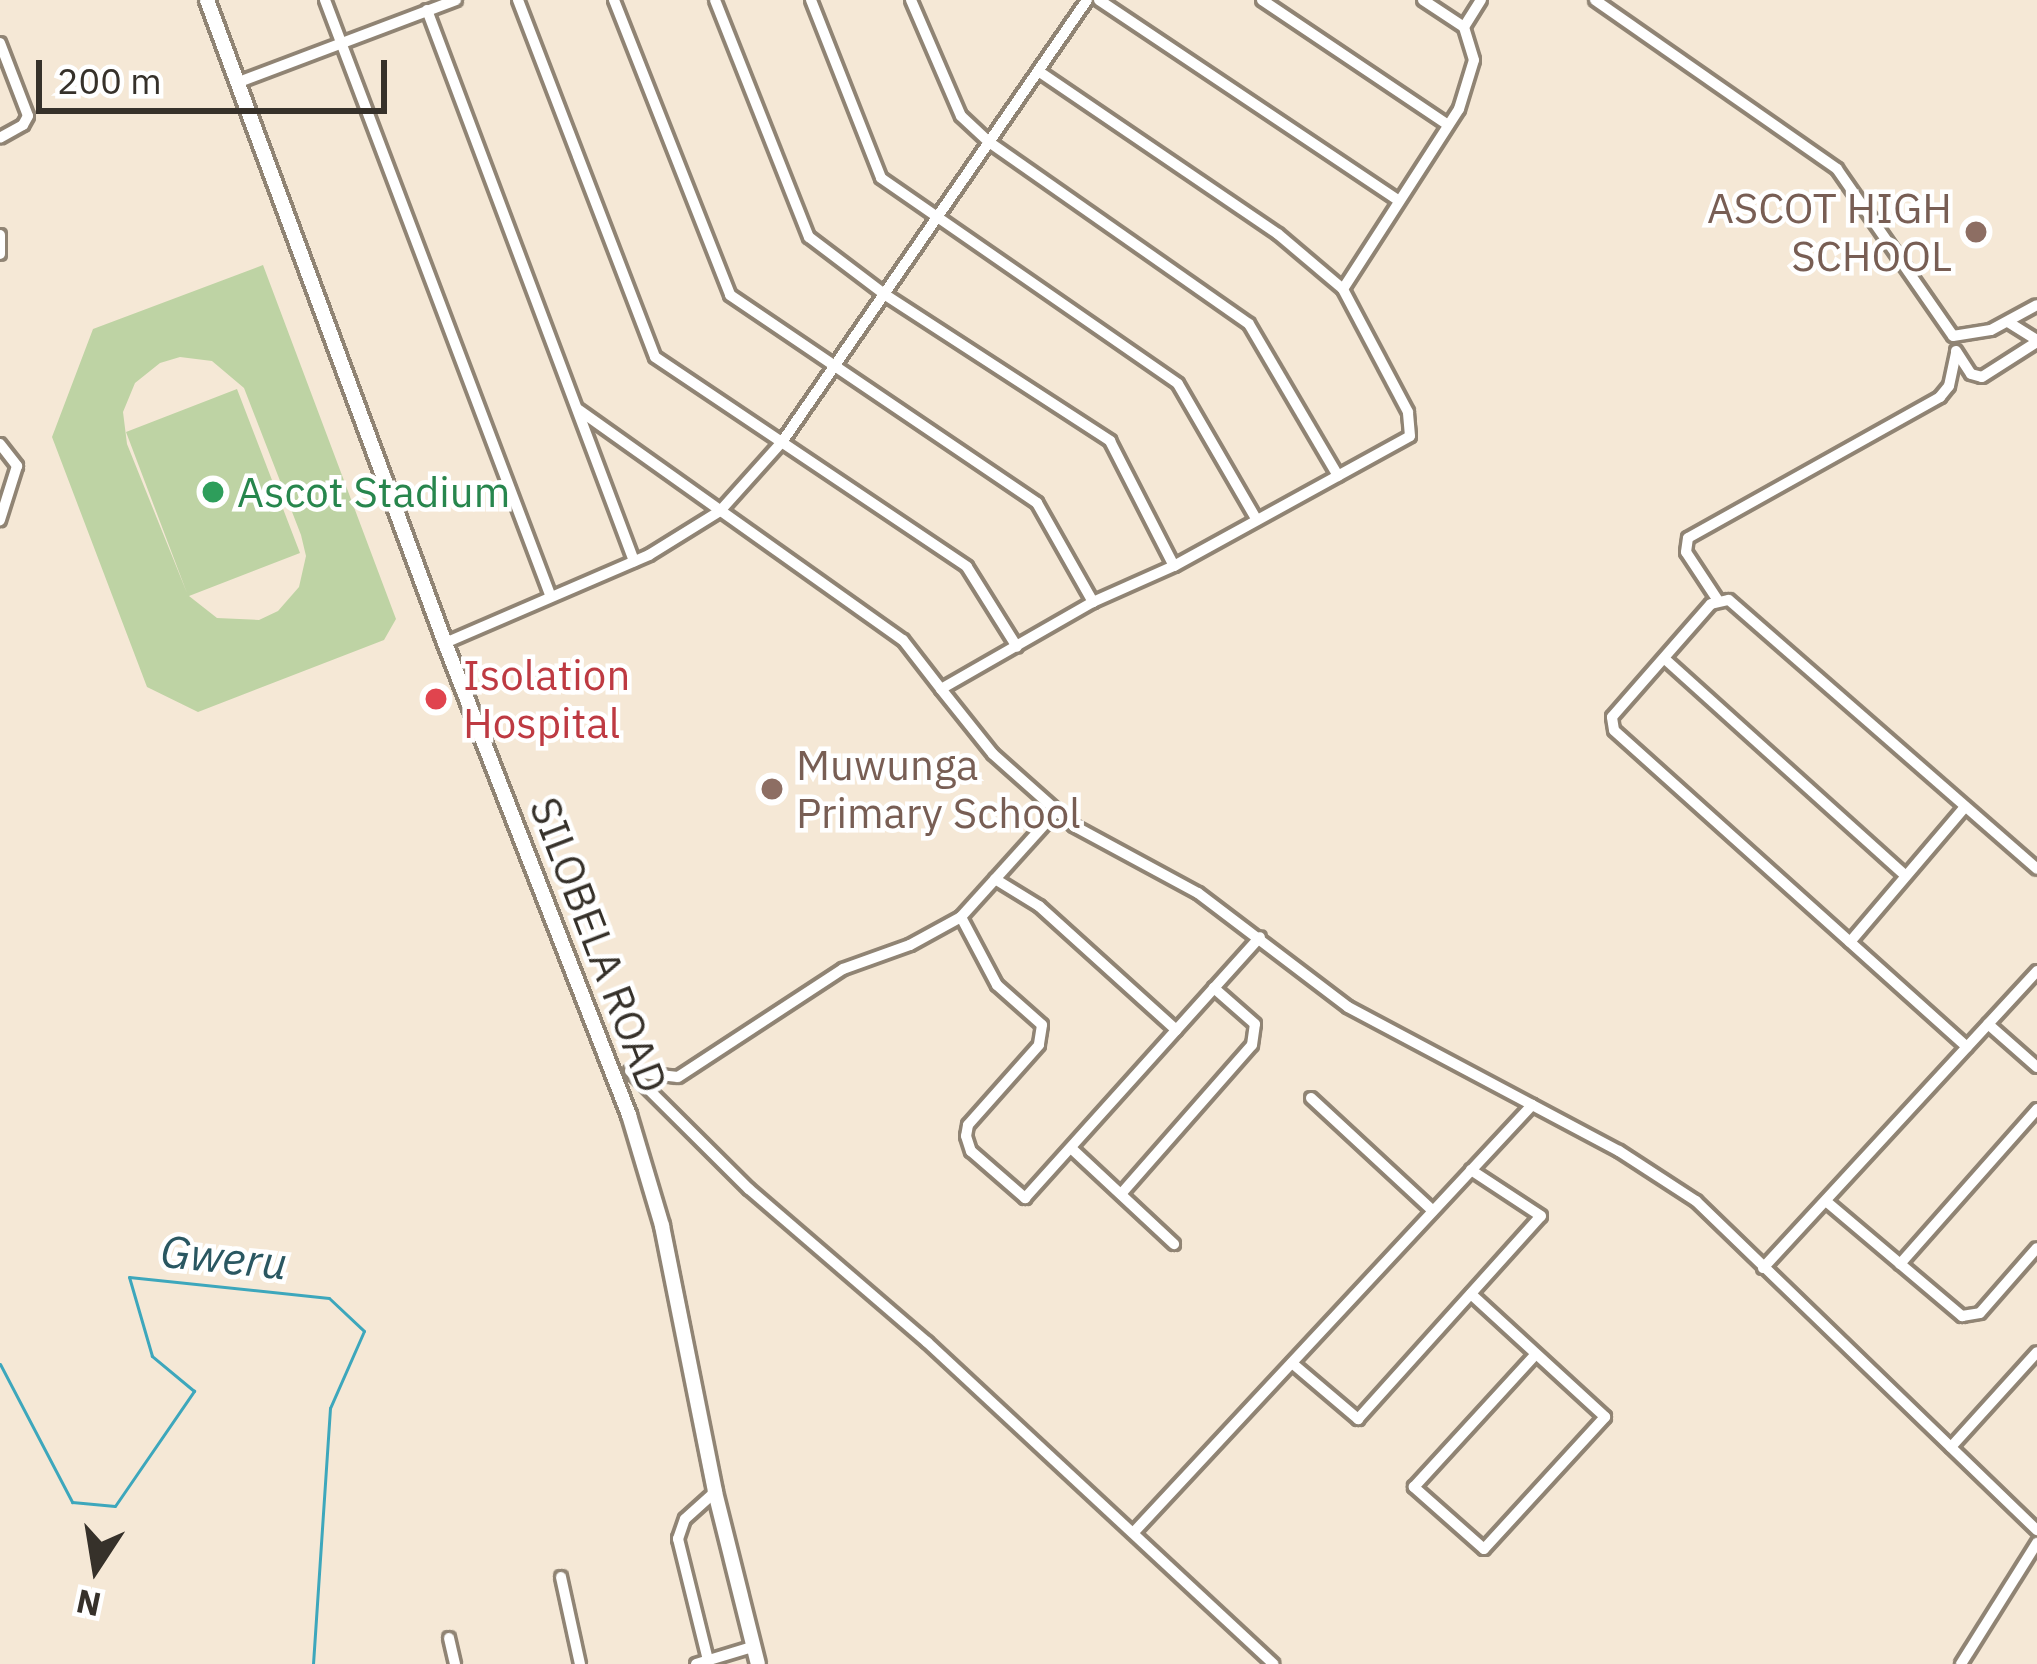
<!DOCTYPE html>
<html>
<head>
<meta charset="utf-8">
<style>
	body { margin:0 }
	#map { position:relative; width:2037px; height:1664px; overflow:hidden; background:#f5e8d6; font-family:"IBM Plex Sans",sans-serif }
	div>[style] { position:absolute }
	.green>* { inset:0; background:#bed3a4 }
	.stream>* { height:3px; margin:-1.5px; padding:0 1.5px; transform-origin:1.5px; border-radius:1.5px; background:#3da7bc }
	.roads { filter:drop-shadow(3px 0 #908474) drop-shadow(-3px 0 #908474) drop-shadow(0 3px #908474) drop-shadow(0 -3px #908474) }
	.minor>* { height:10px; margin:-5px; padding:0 5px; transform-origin:5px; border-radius:5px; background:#fff }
	.tertiary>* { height:14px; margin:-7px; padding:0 7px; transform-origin:7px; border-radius:7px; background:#fff }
	.dots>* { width:33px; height:33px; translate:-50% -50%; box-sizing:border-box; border:6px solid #fff; border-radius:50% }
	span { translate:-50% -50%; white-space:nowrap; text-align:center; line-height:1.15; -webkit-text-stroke:9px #fff; paint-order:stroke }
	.education-label { font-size:42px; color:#785e54 }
	.right { translate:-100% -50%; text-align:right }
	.left { translate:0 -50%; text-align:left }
	.leisure-label { font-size:42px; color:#27864d }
	.health-label { font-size:42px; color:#be3a42 }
	.street-label { font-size:42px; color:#36312a }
	.water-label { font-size:45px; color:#2a5761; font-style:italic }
	.north { position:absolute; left:36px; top:1508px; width:120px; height:120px; -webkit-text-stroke:9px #fff; paint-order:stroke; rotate:192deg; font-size:33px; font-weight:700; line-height:48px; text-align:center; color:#36312a }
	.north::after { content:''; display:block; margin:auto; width:42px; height:54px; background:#36312a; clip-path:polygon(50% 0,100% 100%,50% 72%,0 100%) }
	.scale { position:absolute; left:36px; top:60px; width:351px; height:54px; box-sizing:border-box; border:6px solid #36312a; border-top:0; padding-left:15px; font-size:36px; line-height:42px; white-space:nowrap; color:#36312a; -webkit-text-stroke:9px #fff; paint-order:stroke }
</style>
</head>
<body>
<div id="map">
	<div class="green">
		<i style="clip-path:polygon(evenodd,263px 265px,396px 619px,384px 640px,198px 712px,147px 687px,52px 437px,93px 329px,263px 265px,180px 357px,212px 361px,244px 388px,301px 535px,306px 556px,299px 587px,278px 611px,259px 620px,217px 618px,189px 596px,300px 553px,237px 389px,126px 432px,187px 593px,127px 444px,123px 412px,135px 383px,160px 363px,180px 357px)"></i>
	</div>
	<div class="stream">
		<i style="left:0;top:1364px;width:156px;rotate:62.4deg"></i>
		<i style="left:72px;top:1502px;width:43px;rotate:5.3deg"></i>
		<i style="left:115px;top:1506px;width:140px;rotate:-55.5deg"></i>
		<i style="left:194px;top:1391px;width:55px;rotate:-140.2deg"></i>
		<i style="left:152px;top:1356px;width:82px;rotate:-106.2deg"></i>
		<i style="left:129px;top:1277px;width:201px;rotate:6deg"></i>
		<i style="left:329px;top:1298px;width:48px;rotate:43.3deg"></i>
		<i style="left:364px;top:1331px;width:84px;rotate:113.8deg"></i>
		<i style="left:330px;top:1408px;width:257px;rotate:93.8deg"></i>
	</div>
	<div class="roads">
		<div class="minor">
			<i style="left:325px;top:0;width:638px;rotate:69.27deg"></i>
			<i style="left:518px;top:0;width:382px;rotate:69deg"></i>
			<i style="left:655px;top:357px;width:376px;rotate:33.9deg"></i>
			<i style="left:967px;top:567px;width:94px;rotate:58deg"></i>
			<i style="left:614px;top:0;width:317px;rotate:68.5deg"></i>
			<i style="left:730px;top:295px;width:371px;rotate:34.1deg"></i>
			<i style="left:1037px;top:503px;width:114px;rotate:60.5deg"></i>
			<i style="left:715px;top:0;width:255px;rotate:68.4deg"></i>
			<i style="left:809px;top:237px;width:94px;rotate:37.2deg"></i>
			<i style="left:884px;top:294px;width:270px;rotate:33deg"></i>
			<i style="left:1110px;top:441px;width:140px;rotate:62.9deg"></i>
			<i style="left:811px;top:0;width:191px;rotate:68.5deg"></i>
			<i style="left:881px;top:178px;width:361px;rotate:34.7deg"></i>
			<i style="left:1178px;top:384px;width:154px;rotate:59.9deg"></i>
			<i style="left:911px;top:0;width:126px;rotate:66.7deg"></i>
			<i style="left:961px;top:116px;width:38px;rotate:43deg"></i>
			<i style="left:989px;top:142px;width:317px;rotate:35deg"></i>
			<i style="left:1249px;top:324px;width:176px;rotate:59.6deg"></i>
			<i style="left:1099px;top:0;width:358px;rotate:33.8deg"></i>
			<i style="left:1262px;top:0;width:224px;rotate:33.9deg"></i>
			<i style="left:1423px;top:0;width:49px;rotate:33.4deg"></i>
			<i style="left:1595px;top:0;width:295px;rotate:34.9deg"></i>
			<i style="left:1837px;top:169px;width:203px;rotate:55.2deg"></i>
			<i style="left:1953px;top:336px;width:38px;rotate:-9deg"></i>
			<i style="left:1991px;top:330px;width:52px;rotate:-28.5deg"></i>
			<i style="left:427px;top:10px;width:589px;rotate:69.41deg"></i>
			<i style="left:0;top:43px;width:78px;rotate:69deg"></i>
			<i style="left:28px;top:116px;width:10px;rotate:119deg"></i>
			<i style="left:23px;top:125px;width:26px;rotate:151deg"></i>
			<i style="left:239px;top:82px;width:232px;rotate:-20.7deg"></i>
			<i style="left:0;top:235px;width:19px;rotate:90deg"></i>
			<i style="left:1343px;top:289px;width:214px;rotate:-57.2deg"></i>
			<i style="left:1459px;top:109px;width:51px;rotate:-73deg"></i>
			<i style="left:1474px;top:60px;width:34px;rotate:-107deg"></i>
			<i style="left:1464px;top:27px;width:32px;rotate:-58deg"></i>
			<i style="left:2008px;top:322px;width:34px;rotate:32deg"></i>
			<i style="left:1956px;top:351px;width:27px;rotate:57deg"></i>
			<i style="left:1971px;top:374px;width:11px;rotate:15deg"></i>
			<i style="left:1982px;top:377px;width:65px;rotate:-32.5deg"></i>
			<i style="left:579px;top:410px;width:397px;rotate:35.4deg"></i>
			<i style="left:903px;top:640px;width:62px;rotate:52.2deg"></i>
			<i style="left:941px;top:689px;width:175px;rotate:-29.8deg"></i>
			<i style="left:1093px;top:602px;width:89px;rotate:-24deg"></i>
			<i style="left:1174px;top:566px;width:269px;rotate:-28.8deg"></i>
			<i style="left:1410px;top:436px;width:24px;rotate:-95deg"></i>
			<i style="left:1408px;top:412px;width:139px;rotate:-117.9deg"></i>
			<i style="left:1343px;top:289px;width:85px;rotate:-139.8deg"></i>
			<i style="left:1278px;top:234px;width:290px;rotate:-145.8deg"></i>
			<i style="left:0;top:444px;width:28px;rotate:52deg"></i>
			<i style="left:17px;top:466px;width:57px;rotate:107.5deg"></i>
			<i style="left:1717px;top:599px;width:56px;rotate:-123.4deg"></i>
			<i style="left:1686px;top:552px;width:14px;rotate:-82deg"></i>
			<i style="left:1688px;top:538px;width:289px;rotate:-29.2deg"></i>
			<i style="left:1940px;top:397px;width:14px;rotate:-51deg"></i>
			<i style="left:1949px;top:386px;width:34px;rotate:-78deg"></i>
			<i style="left:445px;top:643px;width:222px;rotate:-23.3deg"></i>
			<i style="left:649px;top:555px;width:84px;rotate:-31.8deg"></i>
			<i style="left:720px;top:511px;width:93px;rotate:-48.1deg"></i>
			<i style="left:782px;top:442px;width:537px;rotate:-55.39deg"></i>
			<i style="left:1666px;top:660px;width:320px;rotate:42deg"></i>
			<i style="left:941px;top:689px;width:83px;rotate:51.3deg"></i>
			<i style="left:993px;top:754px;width:108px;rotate:41.6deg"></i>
			<i style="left:1074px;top:826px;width:141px;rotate:28.4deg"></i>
			<i style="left:1198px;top:893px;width:188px;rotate:37.2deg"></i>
			<i style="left:1348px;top:1007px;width:307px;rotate:28deg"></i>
			<i style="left:1619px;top:1151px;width:92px;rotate:33deg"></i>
			<i style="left:1696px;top:1201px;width:474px;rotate:44deg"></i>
			<i style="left:995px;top:879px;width:52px;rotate:31.5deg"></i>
			<i style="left:1039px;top:906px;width:185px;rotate:42.1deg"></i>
			<i style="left:961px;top:917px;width:77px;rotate:62.1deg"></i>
			<i style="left:997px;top:985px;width:60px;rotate:41.6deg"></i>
			<i style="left:1042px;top:1025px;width:20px;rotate:99deg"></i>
			<i style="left:1039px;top:1045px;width:107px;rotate:131.6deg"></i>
			<i style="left:968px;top:1125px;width:11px;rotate:100deg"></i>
			<i style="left:966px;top:1136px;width:16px;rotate:72deg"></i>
			<i style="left:971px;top:1151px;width:72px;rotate:41deg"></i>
			<i style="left:1025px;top:1198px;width:351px;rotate:-48deg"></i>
			<i style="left:1850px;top:942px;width:176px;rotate:-49.6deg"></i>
			<i style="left:1988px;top:1024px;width:65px;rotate:41.3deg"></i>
			<i style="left:1967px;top:1047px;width:474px;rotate:-138.1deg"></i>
			<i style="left:1614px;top:730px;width:13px;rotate:-99deg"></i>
			<i style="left:1612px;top:717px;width:150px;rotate:-48.8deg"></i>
			<i style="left:1711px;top:604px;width:18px;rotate:-13deg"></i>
			<i style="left:1729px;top:600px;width:409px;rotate:41.1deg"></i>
			<i style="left:630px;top:1071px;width:168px;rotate:44.8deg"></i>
			<i style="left:749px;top:1189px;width:235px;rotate:40.7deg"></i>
			<i style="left:927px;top:1342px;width:473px;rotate:42.9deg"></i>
			<i style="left:633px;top:1072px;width:45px;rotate:6.3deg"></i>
			<i style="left:678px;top:1077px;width:197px;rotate:-33.2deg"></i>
			<i style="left:843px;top:969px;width:71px;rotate:-19.7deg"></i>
			<i style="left:910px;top:945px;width:58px;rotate:-28.8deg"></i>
			<i style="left:961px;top:917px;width:142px;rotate:-47.9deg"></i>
			<i style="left:1311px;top:1098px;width:166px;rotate:42.8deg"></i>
			<i style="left:1071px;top:1148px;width:141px;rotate:43deg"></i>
			<i style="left:1121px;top:1194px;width:198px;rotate:-48.7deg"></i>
			<i style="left:1252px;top:1045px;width:21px;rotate:-82deg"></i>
			<i style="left:1255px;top:1024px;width:55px;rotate:-138.7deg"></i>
			<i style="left:1827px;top:1202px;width:177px;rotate:40.2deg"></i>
			<i style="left:1962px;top:1316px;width:18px;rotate:-9deg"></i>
			<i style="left:1980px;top:1313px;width:86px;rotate:-48.8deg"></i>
			<i style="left:1900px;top:1264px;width:207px;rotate:-48.5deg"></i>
			<i style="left:1763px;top:1268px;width:404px;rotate:-47.3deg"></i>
			<i style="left:1471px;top:1294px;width:182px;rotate:42.5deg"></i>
			<i style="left:1605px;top:1417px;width:179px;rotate:132.5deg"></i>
			<i style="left:1484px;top:1549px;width:94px;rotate:-138.5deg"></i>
			<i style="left:1414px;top:1487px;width:180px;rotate:-47.5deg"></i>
			<i style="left:1292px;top:1363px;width:87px;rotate:40.3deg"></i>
			<i style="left:1358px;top:1419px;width:273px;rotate:-48deg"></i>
			<i style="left:1541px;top:1216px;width:84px;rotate:-146.7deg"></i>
			<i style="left:1951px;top:1447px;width:128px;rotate:-47.8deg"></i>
			<i style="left:1134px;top:1532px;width:584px;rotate:-47.01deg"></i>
			<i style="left:561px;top:1577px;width:89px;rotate:77.7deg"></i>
			<i style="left:449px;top:1638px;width:27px;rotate:77deg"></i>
			<i style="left:708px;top:1660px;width:125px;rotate:-103.9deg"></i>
			<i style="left:678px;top:1539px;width:21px;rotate:-71deg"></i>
			<i style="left:685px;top:1519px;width:40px;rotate:-42deg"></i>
			<i style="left:696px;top:1664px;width:59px;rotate:-16.9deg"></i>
			<i style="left:1961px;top:1664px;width:143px;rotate:-57.9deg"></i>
		</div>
		<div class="tertiary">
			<i style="left:207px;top:0;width:686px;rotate:69.69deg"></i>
			<i style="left:445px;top:643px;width:507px;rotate:68.7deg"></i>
			<i style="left:629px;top:1115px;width:116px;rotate:73.4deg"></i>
			<i style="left:662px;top:1226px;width:271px;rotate:78.7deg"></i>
			<i style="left:715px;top:1492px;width:177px;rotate:76deg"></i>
		</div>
	</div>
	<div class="dots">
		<i style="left:1976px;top:232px;background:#8d6e63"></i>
		<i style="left:213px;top:492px;background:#2e9e5b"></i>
		<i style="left:436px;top:699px;background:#e0444e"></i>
		<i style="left:772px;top:789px;background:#8d6e63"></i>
	</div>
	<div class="education-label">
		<span class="right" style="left:1952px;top:232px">ASCOT HIGH<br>SCHOOL</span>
		<span class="left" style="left:796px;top:789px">Muwunga<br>Primary School</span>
	</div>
	<div class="leisure-label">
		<span class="left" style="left:237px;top:492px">Ascot Stadium</span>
	</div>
	<div class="health-label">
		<span class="left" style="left:463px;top:699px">Isolation<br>Hospital</span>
	</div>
	<div class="street-label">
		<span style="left:599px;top:945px;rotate:69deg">SILOBELA ROAD</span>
	</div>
	<div class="water-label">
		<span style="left:224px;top:1257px;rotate:6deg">Gweru</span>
	</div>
	<div class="north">N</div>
	<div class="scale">200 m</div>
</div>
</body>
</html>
